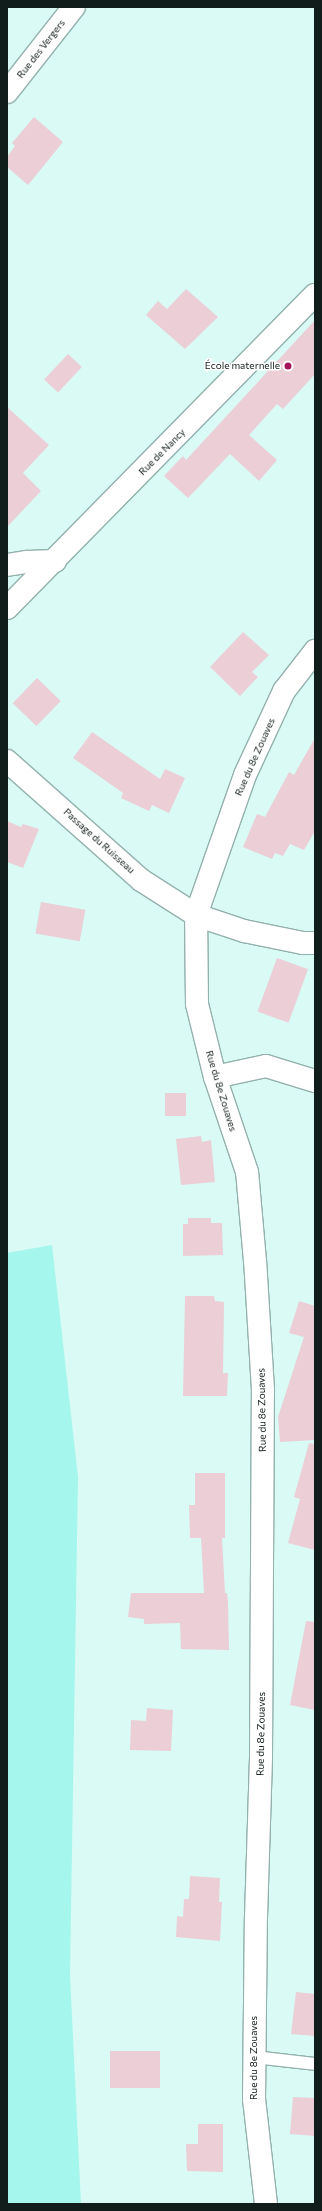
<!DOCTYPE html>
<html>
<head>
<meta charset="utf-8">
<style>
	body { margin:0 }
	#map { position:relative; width:322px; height:2211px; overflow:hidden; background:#dafaf5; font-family:Commissioner,sans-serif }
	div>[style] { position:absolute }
	.green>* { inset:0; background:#a5f6ec }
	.building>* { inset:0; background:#ebced6; transform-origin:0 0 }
	.roads { filter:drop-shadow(1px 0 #93b1ad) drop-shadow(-1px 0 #93b1ad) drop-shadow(0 1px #93b1ad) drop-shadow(0 -1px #93b1ad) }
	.lane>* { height:12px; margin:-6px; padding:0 6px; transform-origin:6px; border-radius:6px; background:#fff }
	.street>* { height:22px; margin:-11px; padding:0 11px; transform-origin:11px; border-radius:11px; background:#fff }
	.dots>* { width:11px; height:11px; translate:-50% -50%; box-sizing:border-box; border:2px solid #fff; border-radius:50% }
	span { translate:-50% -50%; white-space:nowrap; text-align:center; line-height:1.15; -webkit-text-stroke:3px #fff; paint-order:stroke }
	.street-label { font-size:10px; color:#111d1b }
	.poi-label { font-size:10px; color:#111d1b }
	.right { translate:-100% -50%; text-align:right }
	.frame { position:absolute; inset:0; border:8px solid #111d1b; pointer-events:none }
</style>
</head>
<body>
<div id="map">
	<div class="green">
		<i style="clip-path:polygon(52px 1245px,78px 1477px,70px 1975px,81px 2204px,7px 2204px,7px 1253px)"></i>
	</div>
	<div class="building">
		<i style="clip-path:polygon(34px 117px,63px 142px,28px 185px,7px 167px,7px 157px,15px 146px,12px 143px)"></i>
		<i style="clip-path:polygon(186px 289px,218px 317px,185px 349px,146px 315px,158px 301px,167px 309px)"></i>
		<i style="clip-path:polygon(315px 320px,315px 374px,283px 409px,277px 404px,249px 435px,277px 460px,259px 481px,230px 454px,188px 498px,164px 476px,183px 456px,186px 460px)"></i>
		<i style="left:68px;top:354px;width:19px;height:35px;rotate:43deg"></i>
		<i style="clip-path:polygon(7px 407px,49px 445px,23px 473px,41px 491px,7px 527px)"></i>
		<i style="clip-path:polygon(243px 632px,269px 655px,252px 672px,258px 677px,240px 696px,210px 667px)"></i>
		<i style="left:37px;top:678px;width:33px;height:35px;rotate:44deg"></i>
		<i style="clip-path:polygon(92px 732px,160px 779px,165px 769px,185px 778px,169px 813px,152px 805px,149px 811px,121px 798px,123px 793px,73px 758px)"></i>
		<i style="clip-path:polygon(315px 738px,315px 831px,304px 850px,290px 844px,283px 856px,275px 853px,272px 859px,243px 847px,257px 814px,265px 817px,289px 772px,294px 775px)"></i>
		<i style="clip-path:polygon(7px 821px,21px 827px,23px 824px,39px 829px,23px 868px,7px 862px)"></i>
		<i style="left:41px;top:902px;width:45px;height:32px;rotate:10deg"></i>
		<i style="left:277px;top:958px;width:33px;height:57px;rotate:20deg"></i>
		<i style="left:165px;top:1093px;width:21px;height:23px"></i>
		<i style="clip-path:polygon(201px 1136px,202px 1142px,211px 1140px,215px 1182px,181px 1185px,176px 1139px)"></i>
		<i style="clip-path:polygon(188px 1218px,211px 1218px,211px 1223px,222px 1223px,223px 1255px,183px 1256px,183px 1224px,188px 1224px)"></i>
		<i style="clip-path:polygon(185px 1296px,214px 1296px,215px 1301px,224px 1302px,223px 1373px,228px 1373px,227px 1396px,183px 1396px)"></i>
		<i style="clip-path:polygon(299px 1301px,315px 1306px,315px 1440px,280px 1442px,278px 1417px,304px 1337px,289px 1333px)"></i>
		<i style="clip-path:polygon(309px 1443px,315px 1444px,315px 1550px,288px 1543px,300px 1499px,294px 1497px)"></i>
		<i style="clip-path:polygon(195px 1473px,225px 1473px,225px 1538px,222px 1538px,225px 1593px,227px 1593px,228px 1602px,229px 1650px,181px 1649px,180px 1623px,144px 1624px,144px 1619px,128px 1617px,131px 1593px,204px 1593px,201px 1538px,190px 1538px,189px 1505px,195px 1505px)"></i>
		<i style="clip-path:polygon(306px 1621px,315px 1622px,315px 1710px,290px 1705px)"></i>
		<i style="clip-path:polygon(147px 1708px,173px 1710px,171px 1751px,130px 1750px,131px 1720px,146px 1721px)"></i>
		<i style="clip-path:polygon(190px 1876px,220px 1878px,219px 1902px,222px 1902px,220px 1941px,176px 1937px,177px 1916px,183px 1917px,184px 1899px,189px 1899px)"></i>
		<i style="clip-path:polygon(296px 1992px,315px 1994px,315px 2036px,291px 2034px)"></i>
		<i style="left:110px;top:2051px;width:50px;height:37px"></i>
		<i style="clip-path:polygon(293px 2097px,315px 2098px,315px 2136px,290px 2134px)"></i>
		<i style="clip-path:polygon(198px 2124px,223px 2124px,223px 2172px,187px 2171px,186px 2144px,198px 2144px)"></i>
	</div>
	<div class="roads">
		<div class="lane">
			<i style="left:254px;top:2057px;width:61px;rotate:6.5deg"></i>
		</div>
		<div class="street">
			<i style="left:7px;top:92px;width:108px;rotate:-51.8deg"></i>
			<i style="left:7px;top:565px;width:20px;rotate:-9deg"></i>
			<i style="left:27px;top:562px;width:28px;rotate:-2deg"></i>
			<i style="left:7px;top:608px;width:439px;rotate:-45.5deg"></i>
			<i style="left:7px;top:761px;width:179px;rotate:41.6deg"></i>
			<i style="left:141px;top:880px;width:65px;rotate:32.5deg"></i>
			<i style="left:196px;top:915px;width:51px;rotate:18.4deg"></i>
			<i style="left:244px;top:931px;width:60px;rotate:11.5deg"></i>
			<i style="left:303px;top:943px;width:12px"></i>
			<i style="left:215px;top:1077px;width:52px;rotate:-12.2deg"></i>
			<i style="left:266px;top:1066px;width:51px;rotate:17deg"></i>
			<i style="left:266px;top:2204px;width:106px;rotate:-96.5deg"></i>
			<i style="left:254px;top:2099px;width:182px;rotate:-89.4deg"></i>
			<i style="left:256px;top:1917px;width:160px;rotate:-88.2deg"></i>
			<i style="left:261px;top:1757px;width:367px;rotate:-89.7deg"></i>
			<i style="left:263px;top:1390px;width:129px;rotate:-93.5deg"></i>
			<i style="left:255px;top:1261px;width:89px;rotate:-95.1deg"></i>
			<i style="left:247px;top:1172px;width:100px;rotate:-108.6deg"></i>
			<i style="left:215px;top:1077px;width:75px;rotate:-103.9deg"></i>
			<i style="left:197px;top:1004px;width:89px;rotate:-90.6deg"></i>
			<i style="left:196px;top:915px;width:148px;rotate:-70.7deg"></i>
			<i style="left:245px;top:775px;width:93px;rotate:-65.1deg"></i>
			<i style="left:284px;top:691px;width:51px;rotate:-52.2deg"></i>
		</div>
	</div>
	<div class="dots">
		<i style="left:288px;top:366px;background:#a3145a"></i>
	</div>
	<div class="street-label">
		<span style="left:41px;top:49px;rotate:-52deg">Rue des Vergers</span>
		<span style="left:162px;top:452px;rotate:-45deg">Rue de Nancy</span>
		<span style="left:255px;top:757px;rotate:-66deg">Rue du 8e Zouaves</span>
		<span style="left:99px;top:841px;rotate:42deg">Passage du Ruisseau</span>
		<span style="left:221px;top:1091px;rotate:73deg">Rue du 8e Zouaves</span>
		<span style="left:262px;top:1410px;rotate:-91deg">Rue du 8e Zouaves</span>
		<span style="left:261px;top:1734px;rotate:-89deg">Rue du 8e Zouaves</span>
		<span style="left:254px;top:2058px;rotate:-90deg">Rue du 8e Zouaves</span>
	</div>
	<div class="poi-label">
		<span class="right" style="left:280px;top:366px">École maternelle</span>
	</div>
	<div class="frame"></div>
</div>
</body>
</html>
